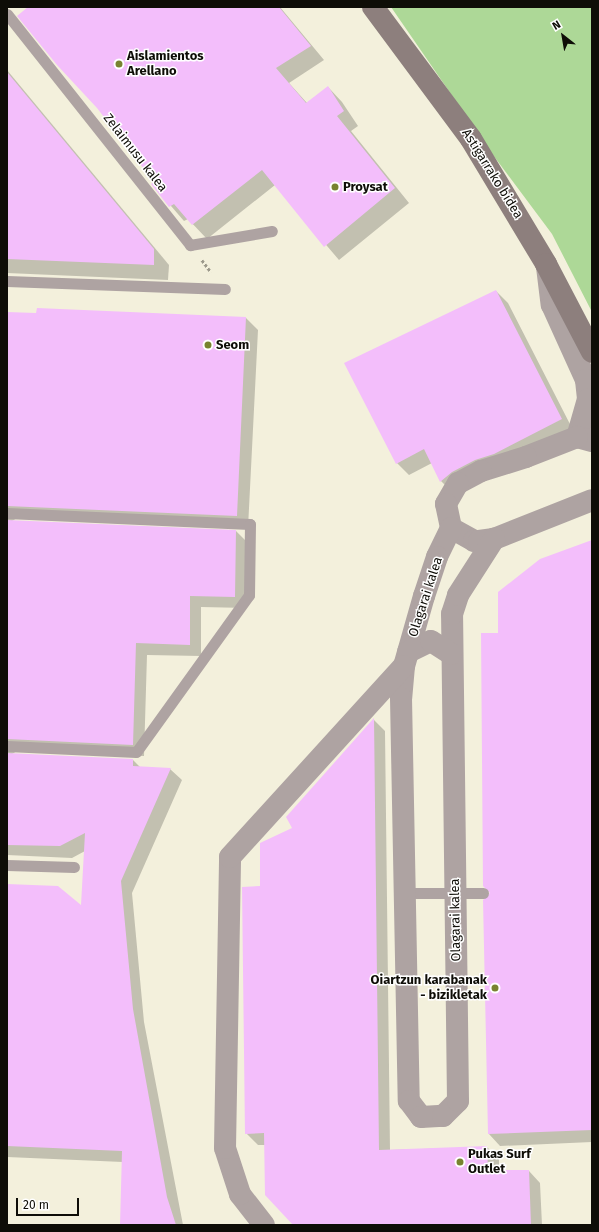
<!DOCTYPE html>
<html>
<head>
<meta charset="utf-8">
<style>
	body { margin:0 }
	#map { position:relative; width:599px; height:1232px; overflow:hidden; background:#f3f0dc; font-family:"Fira Sans",sans-serif }
	div>[style] { position:absolute }
	.green>* { inset:0; background:#add897 }
	.shadow>* { inset:0; background:#0003 }
	.building>* { inset:0; background:#f3befb }
	.path>* { height:2.5px; margin-top:-1.25px; transform-origin:0; background:repeating-linear-gradient(90deg,#9c998b 0 3px,transparent 0 5px) }
	.lane>* { height:11px; margin:-5.5px; padding:0 5.5px; transform-origin:5.5px; border-radius:5.5px; background:#aea3a2 }
	.street>* { height:22px; margin:-11px; padding:0 11px; transform-origin:11px; border-radius:11px; background:#aea3a2 }
	.secondary>* { height:22px; margin:-11px; padding:0 11px; transform-origin:11px; border-radius:11px; background:#8d7f7d }
	.dots>* { width:11px; height:11px; translate:-50% -50%; box-sizing:border-box; border:2px solid #fff; border-radius:50% }
	span { translate:-50% -50%; white-space:nowrap; text-align:center; line-height:1.15; -webkit-text-stroke:3px #fff; paint-order:stroke }
	.poi-label { font-size:13px; color:#0e0d07; font-weight:700 }
	.left { translate:0 -50%; text-align:left }
	.right { translate:-100% -50%; text-align:right }
	.street-label { font-size:13px; color:#0e0d07 }
	.frame { position:absolute; inset:0; border:8px solid #0e0d07; pointer-events:none }
	.north { position:absolute; left:543px; top:16px; width:40px; height:40px; -webkit-text-stroke:3px #fff; paint-order:stroke; rotate:329deg; font-size:11px; font-weight:700; line-height:16px; text-align:center; color:#0e0d07 }
	.north::after { content:''; display:block; margin:auto; width:14px; height:18px; background:#0e0d07; clip-path:polygon(50% 0,100% 100%,50% 72%,0 100%) }
	.scale { position:absolute; left:16px; top:1198px; width:63px; height:18px; box-sizing:border-box; border:2px solid #0e0d07; border-top:0; padding-left:5px; font-size:12px; line-height:14px; white-space:nowrap; color:#0e0d07; -webkit-text-stroke:3px #fff; paint-order:stroke }
</style>
</head>
<body>
<div id="map">
	<div class="green">
		<i style="clip-path:polygon(391px 7px,592px 7px,592px 312px,552px 234px,493px 155px)"></i>
	</div>
	<div class="shadow">
		<i style="clip-path:polygon(29px 7px,280px 7px,324px 60px,289px 83px,307px 103px,328px 87px,342px 102px,358px 126px,351px 131px,409px 203px,339px 260px,275px 185px,207px 239px,188px 219px,184px 221px,152px 184px,155px 182px)"></i>
		<i style="clip-path:polygon(7px 70px,169px 265px,168px 280px,7px 273px)"></i>
		<i style="clip-path:polygon(496px 291px,508px 303px,573px 430px,453px 493px,441px 481px,432px 463px,409px 475px,397px 463px)"></i>
		<i style="clip-path:polygon(7px 313px,246px 318px,258px 330px,248px 528px,19px 517px,12px 521px,236px 531px,248px 543px,247px 608px,201px 607px,201px 656px,147px 655px,144px 756px,19px 750px,12px 754px,133px 760px,140px 767px,170px 769px,182px 780px,132px 893px,144px 1022px,183px 1225px,121px 1225px,123px 1162px,7px 1157px,7px 885px,82px 907px,85px 851px,72px 858px,7px 855px)"></i>
		<i style="clip-path:polygon(592px 541px,592px 1142px,500px 1146px,489px 1134px,484px 900px,491px 893px,500px 634px)"></i>
		<i style="clip-path:polygon(374px 720px,385px 731px,390px 1150px,487px 1147px,499px 1159px,499px 1171px,529px 1171px,540px 1183px,542px 1225px,294px 1225px,266px 1145px,258px 1145px,246px 1133px,261px 887px,293px 829px)"></i>
	</div>
	<div class="building">
		<i style="clip-path:polygon(28px 7px,279px 7px,311px 46px,276px 68px,306px 103px,328px 86px,344px 111px,337px 116px,395px 188px,324px 247px,262px 170px,192px 225px,174px 204px,169px 207px,151px 184px,154px 182px,97px 108px,57px 65px,17px 16px)"></i>
		<i style="clip-path:polygon(7px 72px,154px 249px,154px 265px,7px 259px)"></i>
		<i style="clip-path:polygon(496px 290px,562px 419px,494px 454px,475px 460px,452px 472px,440px 482px,424px 449px,396px 464px,344px 363px)"></i>
		<i style="clip-path:polygon(37px 308px,246px 317px,237px 516px,7px 506px,7px 312px,36px 313px)"></i>
		<i style="clip-path:polygon(7px 520px,236px 530px,235px 597px,190px 596px,190px 645px,136px 643px,133px 745px,7px 739px)"></i>
		<i style="clip-path:polygon(592px 540px,592px 1130px,488px 1134px,483px 900px,490px 893px,483px 886px,481px 633px,498px 633px,498px 592px,540px 559px)"></i>
		<i style="clip-path:polygon(374px 718px,379px 1150px,487px 1146px,488px 1170px,529px 1170px,531px 1225px,293px 1225px,265px 1195px,264px 1133px,245px 1134px,242px 887px,260px 886px,260px 843px,292px 828px,286px 817px)"></i>
		<i style="clip-path:polygon(7px 753px,133px 759px,133px 766px,171px 768px,121px 881px,133px 1009px,167px 1197px,176px 1225px,120px 1225px,122px 1151px,7px 1146px,7px 884px,58px 886px,81px 905px,85px 833px,60px 846px,7px 845px)"></i>
	</div>
	<div class="path">
		<i style="left:202px;top:260px;width:15px;rotate:53deg"></i>
	</div>
	<div class="lane">
		<i style="left:7px;top:14px;width:295px;rotate:51.6deg"></i>
		<i style="left:190px;top:245px;width:83px;rotate:-9.7deg"></i>
		<i style="left:7px;top:281px;width:218px;rotate:2.1deg"></i>
		<i style="left:7px;top:513px;width:243px;rotate:2.6deg"></i>
		<i style="left:250px;top:524px;width:71px;rotate:90.8deg"></i>
		<i style="left:249px;top:595px;width:193px;rotate:125.7deg"></i>
		<i style="left:136px;top:752px;width:129px;rotate:-177.3deg"></i>
		<i style="left:7px;top:865px;width:67px;rotate:1.7deg"></i>
		<i style="left:406px;top:893px;width:77px"></i>
	</div>
	<div class="street">
		<i style="left:547px;top:267px;width:38px;rotate:83deg"></i>
		<i style="left:552px;top:305px;width:82px;rotate:65.6deg"></i>
		<i style="left:586px;top:380px;width:19px;rotate:84deg"></i>
		<i style="left:588px;top:399px;width:40px;rotate:106deg"></i>
		<i style="left:592px;top:441px;width:16px;rotate:-165deg"></i>
		<i style="left:577px;top:437px;width:55px;rotate:158.6deg"></i>
		<i style="left:526px;top:457px;width:47px;rotate:162.7deg"></i>
		<i style="left:481px;top:471px;width:26px;rotate:152deg"></i>
		<i style="left:458px;top:483px;width:24px;rotate:120deg"></i>
		<i style="left:446px;top:504px;width:25px;rotate:78deg"></i>
		<i style="left:451px;top:528px;width:26px;rotate:29deg"></i>
		<i style="left:474px;top:541px;width:5px"></i>
		<i style="left:479px;top:541px;width:15px;rotate:-8deg"></i>
		<i style="left:494px;top:539px;width:105px;rotate:-21.7deg"></i>
		<i style="left:451px;top:528px;width:32px;rotate:116deg"></i>
		<i style="left:437px;top:557px;width:41px;rotate:108.4deg"></i>
		<i style="left:424px;top:596px;width:73px;rotate:105.9deg"></i>
		<i style="left:404px;top:666px;width:32px;rotate:95deg"></i>
		<i style="left:401px;top:698px;width:403px;rotate:88.9deg"></i>
		<i style="left:409px;top:1101px;width:20px;rotate:53deg"></i>
		<i style="left:421px;top:1117px;width:22px;rotate:-3deg"></i>
		<i style="left:443px;top:1116px;width:21px;rotate:-45deg"></i>
		<i style="left:458px;top:1101px;width:487px;rotate:-90.7deg"></i>
		<i style="left:452px;top:614px;width:20px;rotate:-72deg"></i>
		<i style="left:458px;top:595px;width:67px;rotate:-57.3deg"></i>
		<i style="left:408px;top:652px;width:25px;rotate:-26deg"></i>
		<i style="left:431px;top:641px;width:24px;rotate:33deg"></i>
		<i style="left:264px;top:1225px;width:39px;rotate:-128deg"></i>
		<i style="left:240px;top:1194px;width:48px;rotate:-108.1deg"></i>
		<i style="left:225px;top:1148px;width:291px;rotate:-89deg"></i>
		<i style="left:230px;top:857px;width:258px;rotate:-47.7deg"></i>
	</div>
	<div class="secondary">
		<i style="left:373px;top:7px;width:164px;rotate:53.4deg"></i>
		<i style="left:471px;top:139px;width:146px;rotate:59deg"></i>
		<i style="left:546px;top:264px;width:99px;rotate:62.4deg"></i>
	</div>
	<div class="dots">
		<i style="left:119px;top:64px;background:#788330"></i>
		<i style="left:335px;top:187px;background:#788330"></i>
		<i style="left:208px;top:345px;background:#788330"></i>
		<i style="left:495px;top:988px;background:#788330"></i>
		<i style="left:460px;top:1162px;background:#788330"></i>
	</div>
	<div class="poi-label">
		<span class="left" style="left:127px;top:64px">Aislamientos<br>Arellano</span>
		<span class="left" style="left:343px;top:187px">Proysat</span>
		<span class="left" style="left:216px;top:345px">Seom</span>
		<span class="right" style="left:487px;top:988px">Oiartzun karabanak<br>- bizikletak</span>
		<span class="left" style="left:468px;top:1162px">Pukas Surf<br>Outlet</span>
	</div>
	<div class="street-label">
		<span style="left:135px;top:153px;rotate:52deg">Zelaimusu kalea</span>
		<span style="left:492px;top:174px;rotate:58deg">Astigarrako bidea</span>
		<span style="left:426px;top:597px;rotate:-72deg">Olagarai kalea</span>
		<span style="left:456px;top:920px;rotate:-91deg">Olagarai kalea</span>
	</div>
	<div class="frame"></div>
	<div class="north">N</div>
	<div class="scale">20 m</div>
</div>
</body>
</html>
